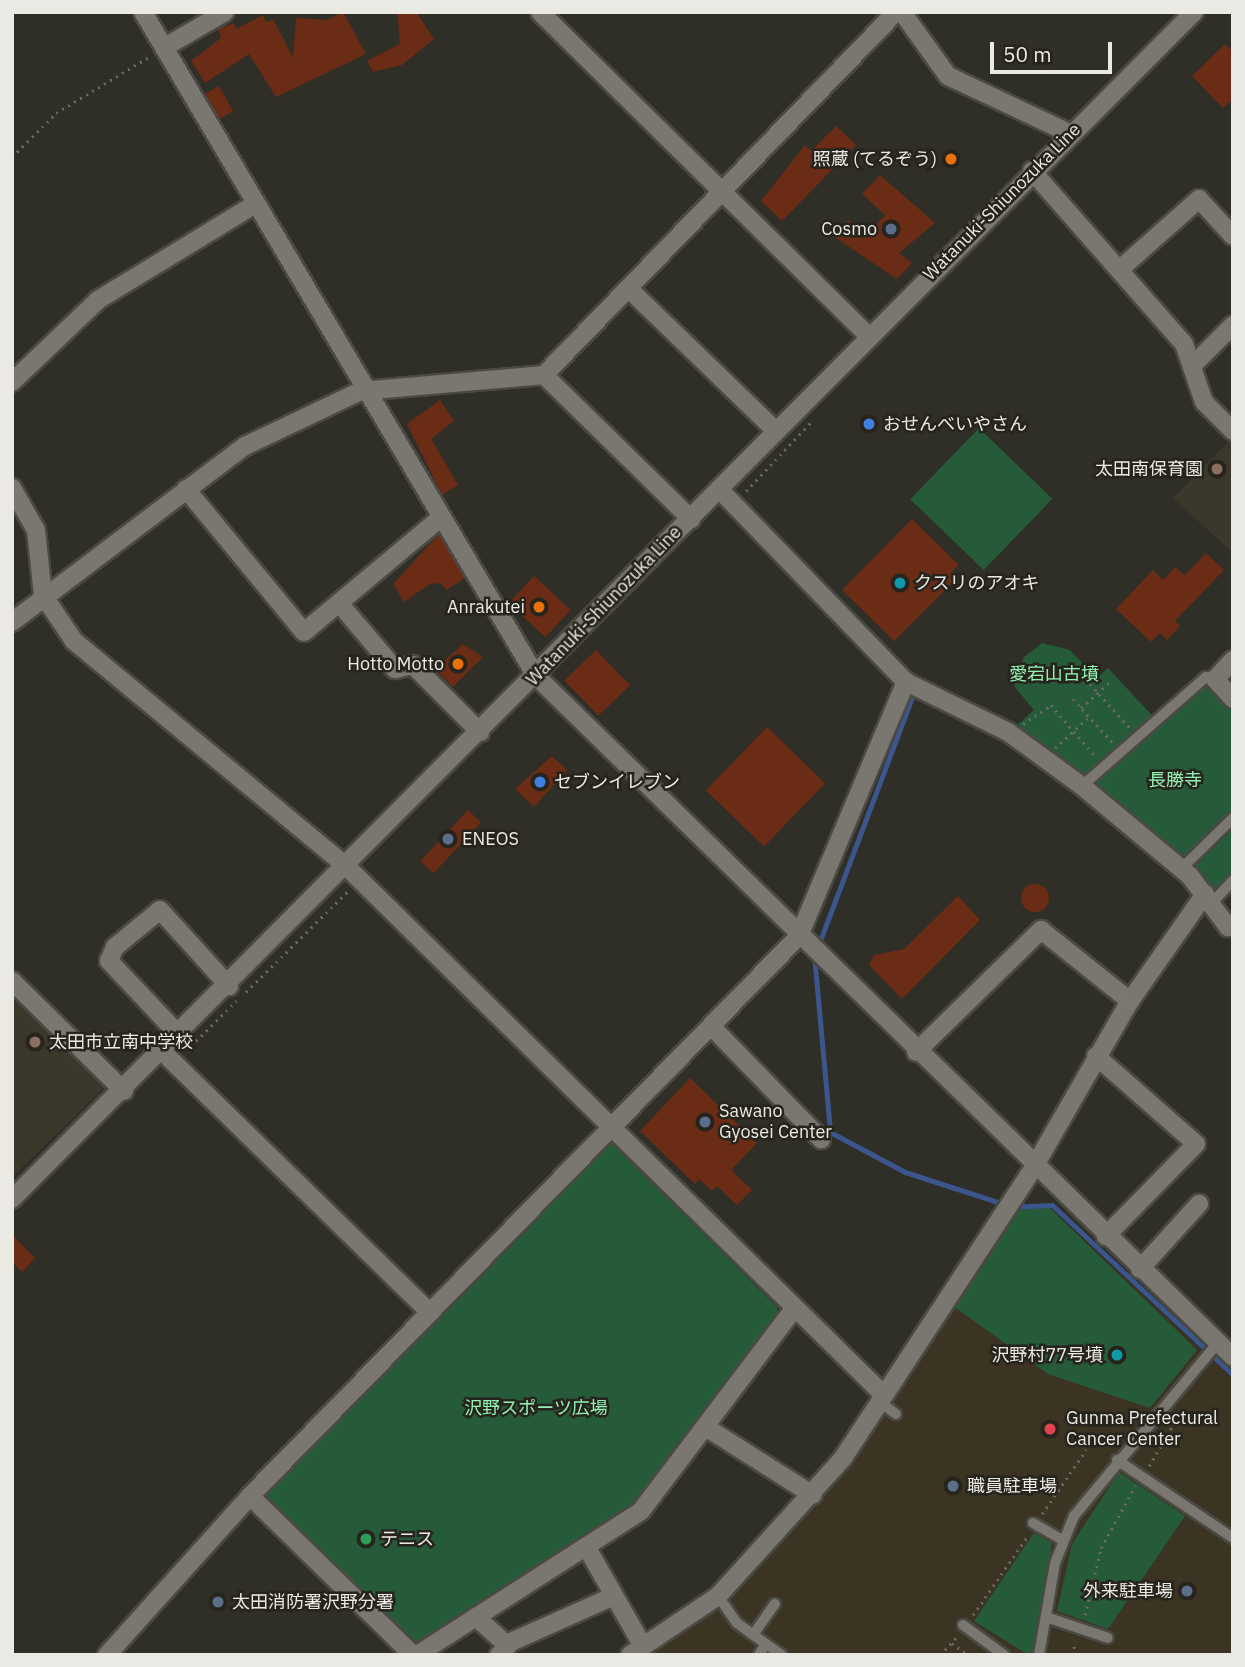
<!DOCTYPE html>
<html>
<head>
<meta charset="utf-8">
<style>
	body { margin:0 }
	#map { position:relative; width:1245px; height:1667px; overflow:hidden; background:#2f2e27; font-family:"IBM Plex Sans","Noto Sans JP",sans-serif }
	div>[style] { position:absolute }
	.built>* { inset:0; background:#3b372a }
	.medical>* { inset:0; background:#3c3423 }
	.green>* { inset:0; background:#265b39; transform-origin:0 0 }
	.stream>* { height:5px; margin:-2.5px; padding:0 2.5px; transform-origin:2.5px; border-radius:2.5px; background:#3b558d }
	.building>* { inset:0; background:#6b2c15; transform-origin:0 0 }
	.round { border-radius:50% }
	.path>* { height:2.5px; margin-top:-1.25px; transform-origin:0; background:repeating-linear-gradient(90deg,#6a6963 0 2px,transparent 0 7px) }
	.roads { filter:drop-shadow(2px 0 #4a4943) drop-shadow(-2px 0 #4a4943) drop-shadow(0 2px #4a4943) drop-shadow(0 -2px #4a4943) }
	.service>* { height:10px; margin:-5px; padding:0 5px; transform-origin:5px; border-radius:5px; background:#79776f }
	.minor>* { height:18px; margin:-9px; padding:0 9px; transform-origin:9px; border-radius:9px; background:#79776f }
	.tertiary>* { height:18px; margin:-9px; padding:0 9px; transform-origin:9px; border-radius:9px; background:#79776f }
	.secondary>* { height:18px; margin:-9px; padding:0 9px; transform-origin:9px; border-radius:9px; background:#79776f }
	.dots>* { width:19px; height:19px; translate:-50% -50%; box-sizing:border-box; border:4px solid #26241d; border-radius:50% }
	span { translate:-50% -50%; white-space:nowrap; text-align:center; line-height:1.15; -webkit-text-stroke:5px #26241d; paint-order:stroke }
	.poi-label { font-size:18px; color:#eae9e4 }
	.right { translate:-100% -50%; text-align:right }
	.left { translate:0 -50%; text-align:left }
	.street-label { font-size:18px; color:#eae9e4 }
	.park-label { font-size:18px; color:#92f0b0 }
	.frame { position:absolute; inset:0; border:14px solid #eae9e4; pointer-events:none }
	.scale { position:absolute; left:990px; top:42px; width:122px; height:32px; box-sizing:border-box; border:4px solid #eae9e4; border-top:0; padding-left:9px; font-size:21px; line-height:24px; white-space:nowrap; color:#eae9e4; -webkit-text-stroke:5px #26241d; paint-order:stroke }
</style>
</head>
<body>
<div id="map">
	<div class="built">
		<i style="clip-path:polygon(1231px 439px,1233px 440px,1233px 553px,1173px 498px)"></i>
		<i style="clip-path:polygon(12px 996px,104px 1088px,12px 1177px)"></i>
	</div>
	<div class="medical">
		<i style="clip-path:polygon(1050px 1208px,1233px 1379px,1233px 1655px,642px 1655px,752px 1571px,1011px 1210px)"></i>
	</div>
	<div class="green">
		<i style="left:979px;top:428px;width:102px;height:99px;rotate:44deg"></i>
		<i style="clip-path:polygon(1042px 643px,1070px 650px,1092px 673px,1091px 683px,1108px 668px,1159px 723px,1202px 685px,1216px 687px,1233px 707px,1233px 875px,1223px 885px,1211px 893px,1013px 729px,1034px 710px,1014px 686px,1024px 657px)"></i>
		<i style="clip-path:polygon(605px 1137px,777px 1307px,777px 1317px,627px 1514px,416px 1648px,260px 1495px)"></i>
		<i style="clip-path:polygon(1050px 1208px,1197px 1350px,1150px 1408px,1048px 1374px,950px 1304px,1011px 1210px)"></i>
		<i style="clip-path:polygon(1119px 1472px,1185px 1516px,1108px 1629px,1057px 1611px,1072px 1544px)"></i>
		<i style="clip-path:polygon(1034px 1533px,1052px 1543px,1034px 1651px,1027px 1654px,974px 1621px)"></i>
	</div>
	<div class="stream">
		<i style="left:818px;top:946px;width:266px;rotate:-69.3deg"></i>
		<i style="left:814px;top:955px;width:178px;rotate:84.8deg"></i>
		<i style="left:830px;top:1132px;width:85px;rotate:28.1deg"></i>
		<i style="left:905px;top:1172px;width:114px;rotate:18deg"></i>
		<i style="left:1013px;top:1207px;width:39px;rotate:-3deg"></i>
		<i style="left:1052px;top:1205px;width:248px;rotate:43.2deg"></i>
	</div>
	<div class="building">
		<i style="clip-path:polygon(343px 12px,366px 54px,276px 97px,249px 54px,205px 83px,191px 61px,221px 38px,218px 29px,234px 23px,236px 29px,263px 15px,266px 22px,273px 19px,293px 57px,296px 18px,327px 20px)"></i>
		<i style="clip-path:polygon(397px 12px,416px 12px,434px 39px,402px 65px,373px 72px,367px 61px,400px 44px)"></i>
		<i style="clip-path:polygon(1225px 44px,1233px 52px,1233px 99px,1223px 108px,1192px 76px)"></i>
		<i style="left:219px;top:86px;width:29px;height:16px;rotate:61deg"></i>
		<i style="clip-path:polygon(836px 126px,856px 145px,782px 221px,761px 201px,805px 145px,811px 151px)"></i>
		<i style="clip-path:polygon(880px 175px,935px 223px,899px 253px,912px 263px,897px 279px,833px 236px,848px 220px,869px 233px,885px 215px,862px 194px)"></i>
		<i style="clip-path:polygon(440px 400px,454px 421px,431px 439px,458px 485px,442px 495px,407px 424px)"></i>
		<i style="clip-path:polygon(912px 519px,959px 565px,952px 571px,958px 577px,894px 641px,842px 590px)"></i>
		<i style="clip-path:polygon(439px 534px,465px 578px,446px 590px,441px 583px,430px 584px,404px 602px,393px 584px)"></i>
		<i style="clip-path:polygon(1206px 553px,1224px 570px,1175px 621px,1180px 626px,1167px 640px,1160px 633px,1151px 642px,1116px 609px,1153px 570px,1163px 580px,1175px 567px,1185px 575px)"></i>
		<i style="left:534px;top:576px;width:50px;height:37px;rotate:43deg"></i>
		<i style="clip-path:polygon(463px 644px,483px 657px,453px 687px,435px 669px)"></i>
		<i style="left:596px;top:650px;width:49px;height:44px;rotate:46deg"></i>
		<i style="left:767px;top:727px;width:81px;height:88px;rotate:44deg"></i>
		<i style="clip-path:polygon(552px 756px,567px 770px,534px 807px,515px 789px)"></i>
		<i style="left:468px;top:810px;width:18px;height:70px;rotate:43deg"></i>
		<i class="round" style="left:1021px;top:884px;width:28px;height:28px"></i>
		<i style="clip-path:polygon(958px 896px,980px 920px,902px 999px,869px 965px,874px 955px,904px 949px)"></i>
		<i style="clip-path:polygon(690px 1078px,757px 1143px,731px 1170px,752px 1190px,737px 1205px,717px 1186px,712px 1191px,699px 1179px,695px 1184px,640px 1131px)"></i>
		<i style="clip-path:polygon(12px 1235px,35px 1258px,22px 1272px,12px 1262px)"></i>
	</div>
	<div class="path">
		<i style="left:12px;top:157px;width:62px;rotate:-45deg"></i>
		<i style="left:56px;top:113px;width:110px;rotate:-31.2deg"></i>
		<i style="left:746px;top:491px;width:95px;rotate:-46.7deg"></i>
		<i style="left:1090px;top:684px;width:59px;rotate:47.7deg"></i>
		<i style="left:1073px;top:699px;width:59px;rotate:47.7deg"></i>
		<i style="left:1081px;top:708px;width:39px;rotate:-42deg"></i>
		<i style="left:1023px;top:724px;width:34px;rotate:-34deg"></i>
		<i style="left:1051px;top:705px;width:67px;rotate:49.2deg"></i>
		<i style="left:1055px;top:748px;width:46px;rotate:-42.4deg"></i>
		<i style="left:246px;top:992px;width:144px;rotate:-44.7deg"></i>
		<i style="left:196px;top:1041px;width:57px;rotate:-45deg"></i>
		<i style="left:1149px;top:1466px;width:69px;rotate:-59.7deg"></i>
		<i style="left:1042px;top:1514px;width:78px;rotate:-55.5deg"></i>
		<i style="left:973px;top:1615px;width:98px;rotate:-55.3deg"></i>
		<i style="left:1085px;top:1615px;width:69px;rotate:-76.6deg"></i>
		<i style="left:1101px;top:1548px;width:71px;rotate:-61.3deg"></i>
		<i style="left:952px;top:1643px;width:20px;rotate:37deg"></i>
		<i style="left:940px;top:1655px;width:25px;rotate:-47deg"></i>
		<i style="left:1071px;top:1655px;width:14px;rotate:-69deg"></i>
	</div>
	<div class="roads">
		<div class="service">
			<i style="left:1082px;top:786px;width:165px;rotate:-41.3deg"></i>
			<i style="left:1206px;top:677px;width:9px;rotate:13deg"></i>
			<i style="left:1181px;top:869px;width:73px;rotate:-44.4deg"></i>
			<i style="left:1211px;top:904px;width:33px;rotate:-47deg"></i>
			<i style="left:884px;top:1395px;width:10px;rotate:90deg"></i>
			<i style="left:884px;top:1405px;width:15px;rotate:37deg"></i>
			<i style="left:1117px;top:1460px;width:140px;rotate:33.9deg"></i>
			<i style="left:1033px;top:1523px;width:34px;rotate:30deg"></i>
			<i style="left:718px;top:1596px;width:33px;rotate:55deg"></i>
			<i style="left:737px;top:1623px;width:36px;rotate:36deg"></i>
			<i style="left:1046px;top:1617px;width:65px;rotate:18.7deg"></i>
			<i style="left:963px;top:1625px;width:51px;rotate:36.2deg"></i>
			<i style="left:753px;top:1635px;width:38px;rotate:-55deg"></i>
			<i style="left:759px;top:1655px;width:13px;rotate:-58deg"></i>
			<i style="left:766px;top:1644px;width:19px;rotate:35deg"></i>
			<i style="left:1039px;top:1655px;width:93px;rotate:-80.1deg"></i>
			<i style="left:1055px;top:1563px;width:51px;rotate:-68deg"></i>
			<i style="left:1074px;top:1516px;width:224px;rotate:-50.3deg"></i>
		</div>
		<div class="minor">
			<i style="left:540px;top:12px;width:461px;rotate:44.6deg"></i>
			<i style="left:902px;top:12px;width:79px;rotate:54.3deg"></i>
			<i style="left:948px;top:76px;width:134px;rotate:25.2deg"></i>
			<i style="left:165px;top:47px;width:69px;rotate:-30.3deg"></i>
			<i style="left:1032px;top:171px;width:230px;rotate:48.7deg"></i>
			<i style="left:1184px;top:344px;width:61px;rotate:71deg"></i>
			<i style="left:1204px;top:402px;width:41px;rotate:45deg"></i>
			<i style="left:1119px;top:270px;width:107px;rotate:-41.6deg"></i>
			<i style="left:1199px;top:199px;width:50px;rotate:47.4deg"></i>
			<i style="left:629px;top:289px;width:204px;rotate:44deg"></i>
			<i style="left:1194px;top:364px;width:55px;rotate:-45deg"></i>
			<i style="left:544px;top:375px;width:206px;rotate:44.4deg"></i>
			<i style="left:12px;top:382px;width:119px;rotate:-43.6deg"></i>
			<i style="left:98px;top:300px;width:184px;rotate:-31.4deg"></i>
			<i style="left:12px;top:488px;width:48px;rotate:60.3deg"></i>
			<i style="left:36px;top:530px;width:65px;rotate:83.9deg"></i>
			<i style="left:43px;top:595px;width:55px;rotate:56deg"></i>
			<i style="left:74px;top:641px;width:354px;rotate:39.6deg"></i>
			<i style="left:347px;top:867px;width:753px;rotate:44.52deg"></i>
			<i style="left:186px;top:489px;width:185px;rotate:50.5deg"></i>
			<i style="left:304px;top:632px;width:176px;rotate:-39.9deg"></i>
			<i style="left:719px;top:489px;width:269px;rotate:45.9deg"></i>
			<i style="left:906px;top:682px;width:114px;rotate:26.1deg"></i>
			<i style="left:1008px;top:732px;width:92px;rotate:36.1deg"></i>
			<i style="left:1082px;top:786px;width:141px;rotate:39.8deg"></i>
			<i style="left:1190px;top:876px;width:64px;rotate:53.3deg"></i>
			<i style="left:1228px;top:927px;width:6px;rotate:-39deg"></i>
			<i style="left:339px;top:603px;width:87px;rotate:49.7deg"></i>
			<i style="left:395px;top:669px;width:18px;rotate:-13deg"></i>
			<i style="left:413px;top:665px;width:95px;rotate:45deg"></i>
			<i style="left:12px;top:622px;width:292px;rotate:-37.1deg"></i>
			<i style="left:245px;top:446px;width:128px;rotate:-25.4deg"></i>
			<i style="left:361px;top:391px;width:184px;rotate:-5deg"></i>
			<i style="left:544px;top:375px;width:506px;rotate:-45.88deg"></i>
			<i style="left:1233px;top:660px;width:26px;rotate:133deg"></i>
			<i style="left:1215px;top:679px;width:27px;rotate:48deg"></i>
			<i style="left:711px;top:1026px;width:158px;rotate:45.8deg"></i>
			<i style="left:179px;top:1035px;width:102px;rotate:-133.4deg"></i>
			<i style="left:109px;top:961px;width:15px;rotate:-67deg"></i>
			<i style="left:115px;top:947px;width:58px;rotate:-39.4deg"></i>
			<i style="left:160px;top:910px;width:103px;rotate:47.8deg"></i>
			<i style="left:163px;top:1052px;width:372px;rotate:44.3deg"></i>
			<i style="left:916px;top:1052px;width:175px;rotate:-44.3deg"></i>
			<i style="left:1041px;top:930px;width:114px;rotate:38.6deg"></i>
			<i style="left:1096px;top:1056px;width:133px;rotate:41.3deg"></i>
			<i style="left:1196px;top:1144px;width:129px;rotate:134.4deg"></i>
			<i style="left:1140px;top:1269px;width:88px;rotate:-47.8deg"></i>
			<i style="left:707px;top:1428px;width:125px;rotate:32.3deg"></i>
			<i style="left:250px;top:1496px;width:228px;rotate:44.3deg"></i>
			<i style="left:587px;top:1548px;width:113px;rotate:60.3deg"></i>
			<i style="left:476px;top:1617px;width:42px;rotate:42.1deg"></i>
			<i style="left:107px;top:1655px;width:214px;rotate:-48deg"></i>
			<i style="left:250px;top:1496px;width:784px;rotate:-45.57deg"></i>
			<i style="left:799px;top:936px;width:276px;rotate:-67.2deg"></i>
			<i style="left:417px;top:1655px;width:266px;rotate:-32.7deg"></i>
			<i style="left:641px;top:1511px;width:251px;rotate:-52.9deg"></i>
			<i style="left:499px;top:1655px;width:18px;rotate:-47deg"></i>
			<i style="left:511px;top:1642px;width:113px;rotate:-24.1deg"></i>
			<i style="left:630px;top:1655px;width:106px;rotate:-33.8deg"></i>
			<i style="left:718px;top:1596px;width:186px;rotate:-47.8deg"></i>
			<i style="left:843px;top:1458px;width:348px;rotate:-56.7deg"></i>
			<i style="left:1034px;top:1167px;width:192px;rotate:-60deg"></i>
			<i style="left:1130px;top:1001px;width:131px;rotate:-55deg"></i>
		</div>
		<div class="tertiary">
			<i style="left:143px;top:12px;width:772px;rotate:59.38deg"></i>
			<i style="left:536px;top:676px;width:974px;rotate:44.33deg"></i>
			<i style="left:12px;top:981px;width:157px;rotate:44.5deg"></i>
		</div>
		<div class="secondary">
			<i style="left:12px;top:1199px;width:1675px;rotate:-45.12deg"></i>
		</div>
	</div>
	<div class="dots">
		<i style="left:951px;top:159px;background:#e8710a"></i>
		<i style="left:891px;top:229px;background:#5c6f8a"></i>
		<i style="left:869px;top:424px;background:#3f7fe0"></i>
		<i style="left:1217px;top:469px;background:#8d6e63"></i>
		<i style="left:900px;top:583px;background:#0f9aa8"></i>
		<i style="left:539px;top:607px;background:#e8710a"></i>
		<i style="left:458px;top:664px;background:#e8710a"></i>
		<i style="left:540px;top:782px;background:#3f7fe0"></i>
		<i style="left:448px;top:839px;background:#5c6f8a"></i>
		<i style="left:35px;top:1042px;background:#8d6e63"></i>
		<i style="left:705px;top:1122px;background:#5c6f8a"></i>
		<i style="left:1117px;top:1355px;background:#0f9aa8"></i>
		<i style="left:1050px;top:1429px;background:#e0444e"></i>
		<i style="left:953px;top:1486px;background:#5c6f8a"></i>
		<i style="left:366px;top:1539px;background:#2e9e5b"></i>
		<i style="left:1187px;top:1591px;background:#5c6f8a"></i>
		<i style="left:218px;top:1602px;background:#5c6f8a"></i>
	</div>
	<div class="poi-label">
		<span class="right" style="left:937px;top:159px">照蔵 (てるぞう)</span>
		<span class="right" style="left:877px;top:229px">Cosmo</span>
		<span class="left" style="left:883px;top:424px">おせんべいやさん</span>
		<span class="right" style="left:1203px;top:469px">太田南保育園</span>
		<span class="left" style="left:914px;top:583px">クスリのアオキ</span>
		<span class="right" style="left:525px;top:607px">Anrakutei</span>
		<span class="right" style="left:444px;top:664px">Hotto Motto</span>
		<span class="left" style="left:554px;top:782px">セブンイレブン</span>
		<span class="left" style="left:462px;top:839px">ENEOS</span>
		<span class="left" style="left:49px;top:1042px">太田市立南中学校</span>
		<span class="left" style="left:719px;top:1122px">Sawano<br>Gyosei Center</span>
		<span class="right" style="left:1103px;top:1355px">沢野村77号墳</span>
		<span class="left" style="left:1066px;top:1429px">Gunma Prefectural<br>Cancer Center</span>
		<span class="left" style="left:967px;top:1486px">職員駐車場</span>
		<span class="left" style="left:380px;top:1539px">テニス</span>
		<span class="right" style="left:1173px;top:1591px">外来駐車場</span>
		<span class="left" style="left:232px;top:1602px">太田消防署沢野分署</span>
	</div>
	<div class="street-label">
		<span style="left:1002px;top:202px;rotate:-45deg">Watanuki-Shiunozuka Line</span>
		<span style="left:604px;top:606px;rotate:-46deg">Watanuki-Shiunozuka Line</span>
	</div>
	<div class="park-label">
		<span style="left:1054px;top:674px">愛宕山古墳</span>
		<span style="left:1175px;top:780px">長勝寺</span>
		<span style="left:536px;top:1408px">沢野スポーツ広場</span>
	</div>
	<div class="frame"></div>
	<div class="scale">50 m</div>
</div>
</body>
</html>
